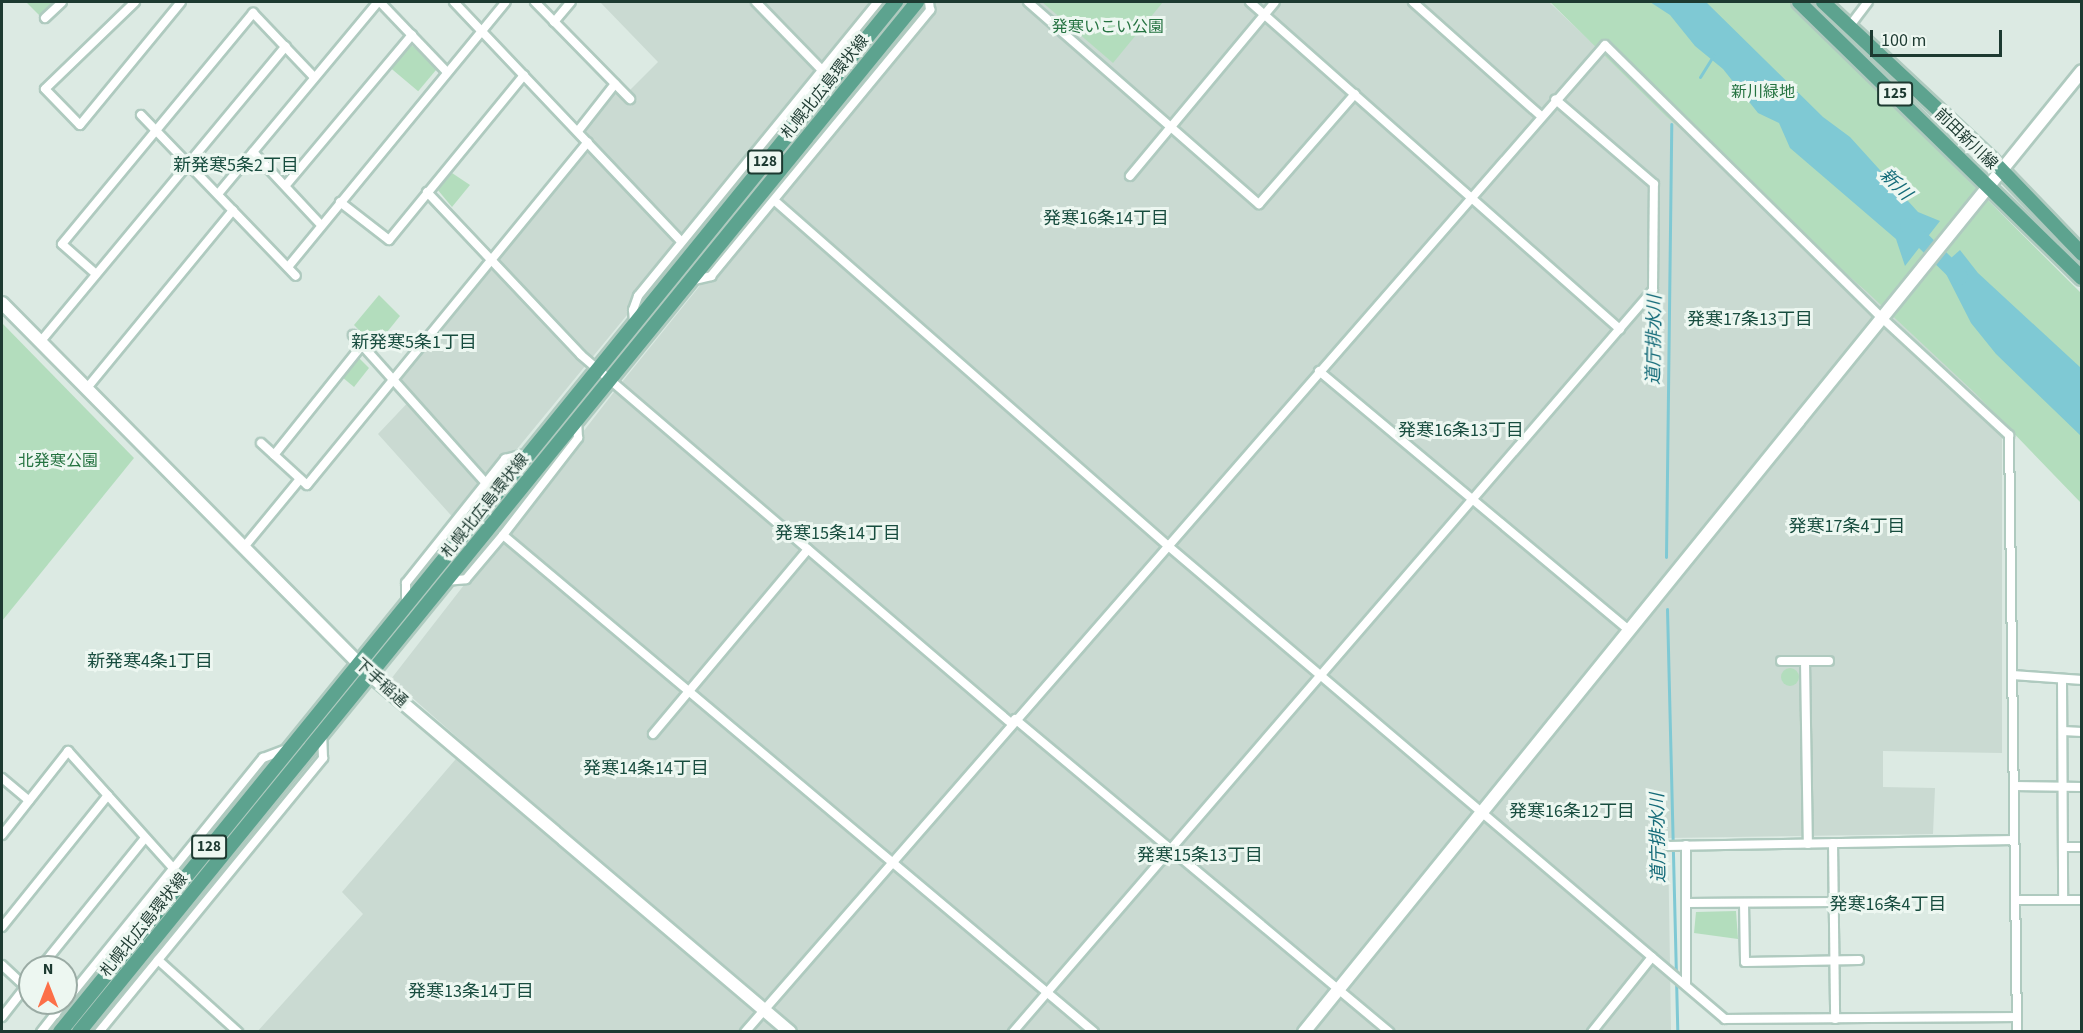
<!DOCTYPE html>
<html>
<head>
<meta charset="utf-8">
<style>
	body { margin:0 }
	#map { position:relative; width:2083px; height:1033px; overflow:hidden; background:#dceae3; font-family:"Source Sans 3","Noto Sans JP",sans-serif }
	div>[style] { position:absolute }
	.built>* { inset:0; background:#cadad2 }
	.green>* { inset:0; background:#b3ddbd; transform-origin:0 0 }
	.round { border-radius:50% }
	.water>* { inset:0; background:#7fc9d4 }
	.stream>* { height:3px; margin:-1.5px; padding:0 1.5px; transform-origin:1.5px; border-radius:1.5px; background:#7fc9d4 }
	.river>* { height:16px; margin:-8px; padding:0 8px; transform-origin:8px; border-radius:8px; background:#7fc9d4 }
	.roads { filter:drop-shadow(2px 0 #afcabf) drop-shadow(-2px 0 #afcabf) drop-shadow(0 2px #afcabf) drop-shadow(0 -2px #afcabf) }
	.street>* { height:8px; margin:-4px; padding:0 4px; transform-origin:4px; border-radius:4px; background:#fff }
	.secondary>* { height:12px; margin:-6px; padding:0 6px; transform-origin:6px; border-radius:6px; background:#fff }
	.primary>* { height:14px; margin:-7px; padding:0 7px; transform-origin:7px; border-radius:7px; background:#5da38f }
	span { translate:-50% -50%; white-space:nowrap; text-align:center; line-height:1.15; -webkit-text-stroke:6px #edf7f1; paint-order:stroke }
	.shield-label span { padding:2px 4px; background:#edf7f1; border:2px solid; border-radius:4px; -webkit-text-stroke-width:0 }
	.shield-label { font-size:15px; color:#1d3a31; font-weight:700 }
	.park-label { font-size:16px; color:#257341 }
	.street-label { font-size:16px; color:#1d3a31 }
	.neighbourhood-label { font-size:18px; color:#184d3f }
	.water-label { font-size:18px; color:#146b79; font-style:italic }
	.frame { position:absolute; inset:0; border:3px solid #1d3a31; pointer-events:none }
	.north { position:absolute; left:18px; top:955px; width:60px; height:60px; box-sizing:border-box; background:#edf7f1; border:2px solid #9aaba4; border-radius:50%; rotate:0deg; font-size:16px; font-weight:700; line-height:24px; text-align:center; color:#1d3a31 }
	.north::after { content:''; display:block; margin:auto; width:21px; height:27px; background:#fc6f48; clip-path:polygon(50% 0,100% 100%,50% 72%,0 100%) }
	.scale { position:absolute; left:1870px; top:30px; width:132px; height:27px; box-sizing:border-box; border:3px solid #1d3a31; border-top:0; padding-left:8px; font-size:18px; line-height:21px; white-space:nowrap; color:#1d3a31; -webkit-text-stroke:4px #edf7f1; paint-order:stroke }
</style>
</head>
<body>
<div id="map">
	<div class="built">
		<i style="clip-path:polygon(600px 2px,884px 2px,457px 522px,378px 434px,415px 395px,401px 380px,595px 142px,585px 131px,620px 84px,629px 91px,658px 62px)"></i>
		<i style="clip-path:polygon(929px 2px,1549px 2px,1590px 41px,1603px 25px,2002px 418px,2002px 753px,1883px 751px,1883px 787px,1935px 788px,1933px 834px,1668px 838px,1671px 1031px,257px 1032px,363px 914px,342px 892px,467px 746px,391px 679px,614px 392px)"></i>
	</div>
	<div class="green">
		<i style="clip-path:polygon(26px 2px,54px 2px,39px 15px)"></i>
		<i style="clip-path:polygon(1042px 2px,1163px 2px,1113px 63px)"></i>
		<i style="clip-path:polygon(1550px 2px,1789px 2px,2081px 293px,2081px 503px,1975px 393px,1866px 291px,1667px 117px)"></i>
		<i style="left:409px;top:43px;width:38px;height:31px;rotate:40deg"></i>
		<i style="clip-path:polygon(452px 173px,470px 185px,452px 207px,437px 189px)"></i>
		<i style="clip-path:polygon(379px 295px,400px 316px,375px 347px,354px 325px)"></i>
		<i style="clip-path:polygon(2px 323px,134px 458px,2px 621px)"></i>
		<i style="clip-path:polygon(359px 358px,369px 368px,354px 387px,342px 377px)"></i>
		<i class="round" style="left:1781px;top:668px;width:18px;height:18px"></i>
		<i style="clip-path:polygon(1736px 911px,1738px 939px,1694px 933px,1696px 912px)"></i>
	</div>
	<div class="water">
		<i style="clip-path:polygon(1650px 2px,1706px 2px,1823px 117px,1850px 137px,1918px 212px,1940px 221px,1905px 266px,1896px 239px,1790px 148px,1779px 123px,1758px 113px,1723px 69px,1695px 46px,1670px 15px)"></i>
		<i style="clip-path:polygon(1960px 250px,1978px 273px,2081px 368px,2081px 436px,1996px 354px,1971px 323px,1942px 266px)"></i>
	</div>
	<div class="stream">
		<i style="left:1700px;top:77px;width:25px;rotate:-58deg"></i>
		<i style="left:1666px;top:557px;width:433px;rotate:-89.3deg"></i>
		<i style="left:1667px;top:609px;width:423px;rotate:88.6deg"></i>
	</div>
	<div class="river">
		<i style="left:1908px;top:226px;width:73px;rotate:44.4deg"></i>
	</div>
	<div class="roads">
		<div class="street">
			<i style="left:135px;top:2px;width:125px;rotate:136deg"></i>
			<i style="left:45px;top:89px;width:50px;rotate:45.8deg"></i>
			<i style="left:80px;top:125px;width:159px;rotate:-50.6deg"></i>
			<i style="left:380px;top:2px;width:97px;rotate:46.3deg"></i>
			<i style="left:454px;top:2px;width:328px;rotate:46.5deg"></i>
			<i style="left:535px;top:2px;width:136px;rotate:45.6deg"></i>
			<i style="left:756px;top:2px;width:93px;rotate:45.9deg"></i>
			<i style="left:1028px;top:2px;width:307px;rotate:41.2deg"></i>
			<i style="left:1259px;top:204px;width:146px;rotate:-48.9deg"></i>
			<i style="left:1250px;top:2px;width:494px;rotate:41.5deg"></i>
			<i style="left:1413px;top:2px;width:170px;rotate:41.7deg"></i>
			<i style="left:45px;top:18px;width:23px;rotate:-43deg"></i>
			<i style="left:554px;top:22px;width:26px;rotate:-50deg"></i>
			<i style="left:1849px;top:27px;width:31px;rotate:-53deg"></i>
			<i style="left:141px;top:115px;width:223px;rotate:46.1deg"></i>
			<i style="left:578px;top:131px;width:60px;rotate:-51.8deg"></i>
			<i style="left:253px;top:152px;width:100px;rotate:47deg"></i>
			<i style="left:1130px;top:176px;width:226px;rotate:-50.2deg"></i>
			<i style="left:286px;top:185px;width:196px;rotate:-50deg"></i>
			<i style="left:427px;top:192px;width:224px;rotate:46.6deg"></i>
			<i style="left:581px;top:355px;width:566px;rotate:40.56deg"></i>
			<i style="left:218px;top:194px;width:250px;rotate:-50.2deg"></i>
			<i style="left:775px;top:201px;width:522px;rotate:41.27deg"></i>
			<i style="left:1167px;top:545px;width:732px;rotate:40.35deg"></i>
			<i style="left:1725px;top:1019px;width:291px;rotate:-0.4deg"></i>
			<i style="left:340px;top:202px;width:62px;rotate:37.8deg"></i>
			<i style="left:389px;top:240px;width:213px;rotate:-50.7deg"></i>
			<i style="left:288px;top:267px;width:343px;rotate:-50.6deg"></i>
			<i style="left:96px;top:274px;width:45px;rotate:-138.6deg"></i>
			<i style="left:62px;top:244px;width:300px;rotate:-50.4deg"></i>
			<i style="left:253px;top:13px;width:88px;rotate:46.4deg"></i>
			<i style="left:690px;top:281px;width:22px;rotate:-13deg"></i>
			<i style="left:711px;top:276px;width:345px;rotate:-50.5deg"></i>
			<i style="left:930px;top:10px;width:8px;rotate:-97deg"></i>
			<i style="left:634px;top:323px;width:13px;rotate:-94deg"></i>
			<i style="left:633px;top:310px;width:15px;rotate:-70deg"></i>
			<i style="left:638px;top:296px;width:380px;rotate:-50.8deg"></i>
			<i style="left:353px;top:335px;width:199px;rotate:48.1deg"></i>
			<i style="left:41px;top:341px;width:383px;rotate:-50.3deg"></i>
			<i style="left:1319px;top:371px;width:404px;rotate:39.9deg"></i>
			<i style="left:87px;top:388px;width:230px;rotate:-50.6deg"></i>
			<i style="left:261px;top:443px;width:62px;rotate:42.4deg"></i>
			<i style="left:307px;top:485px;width:443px;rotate:-50.7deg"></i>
			<i style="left:274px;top:455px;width:141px;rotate:-51.3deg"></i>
			<i style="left:503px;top:535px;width:772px;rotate:40.06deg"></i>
			<i style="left:244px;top:547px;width:88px;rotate:-50.5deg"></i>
			<i style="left:445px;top:581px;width:21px;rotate:-5deg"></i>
			<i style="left:466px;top:579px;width:57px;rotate:-49.9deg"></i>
			<i style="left:503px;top:535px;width:123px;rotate:-52.3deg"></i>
			<i style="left:578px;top:438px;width:19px;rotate:-93deg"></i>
			<i style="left:406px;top:604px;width:21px;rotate:-90deg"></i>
			<i style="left:406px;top:583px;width:159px;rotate:-51.4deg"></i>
			<i style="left:505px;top:459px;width:25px;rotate:-14deg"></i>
			<i style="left:1781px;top:661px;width:48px"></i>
			<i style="left:1805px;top:661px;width:183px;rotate:89.1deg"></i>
			<i style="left:2013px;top:675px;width:69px;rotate:4.1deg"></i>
			<i style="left:2062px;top:679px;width:221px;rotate:89.7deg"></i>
			<i style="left:1015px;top:719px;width:488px;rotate:39.9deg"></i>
			<i style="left:2063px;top:731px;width:19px;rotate:3deg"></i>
			<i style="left:653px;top:734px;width:241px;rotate:-50deg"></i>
			<i style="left:2px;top:778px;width:35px;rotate:40deg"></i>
			<i style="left:2014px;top:786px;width:68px;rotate:0.8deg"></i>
			<i style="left:2px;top:835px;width:107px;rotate:-51.8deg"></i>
			<i style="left:68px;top:751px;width:157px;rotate:48.1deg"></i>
			<i style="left:1833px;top:843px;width:176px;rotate:89.3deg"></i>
			<i style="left:1686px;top:845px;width:140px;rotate:90deg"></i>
			<i style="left:1667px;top:846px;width:347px;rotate:-1deg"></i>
			<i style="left:2063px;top:847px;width:19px"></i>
			<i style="left:2016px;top:900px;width:66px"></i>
			<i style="left:1686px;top:903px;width:148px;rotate:-0.4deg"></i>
			<i style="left:1744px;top:903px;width:59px;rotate:89deg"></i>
			<i style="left:1745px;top:962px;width:114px;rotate:-1deg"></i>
			<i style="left:2px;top:927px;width:169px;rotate:-51.2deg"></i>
			<i style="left:158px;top:960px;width:108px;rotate:42deg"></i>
			<i style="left:2px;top:965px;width:38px;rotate:43deg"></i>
			<i style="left:41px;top:967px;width:166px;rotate:-51.1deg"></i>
			<i style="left:66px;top:1001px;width:313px;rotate:-51deg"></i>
			<i style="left:263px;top:758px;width:26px;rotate:-21deg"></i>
			<i style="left:44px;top:1003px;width:16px;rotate:43deg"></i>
			<i style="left:2px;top:1017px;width:46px;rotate:-52.1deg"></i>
			<i style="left:41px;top:1032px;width:37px;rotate:-52deg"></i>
			<i style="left:99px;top:1032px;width:354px;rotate:-50.7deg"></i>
			<i style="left:323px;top:758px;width:24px;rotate:-92deg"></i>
			<i style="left:745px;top:1032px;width:1309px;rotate:-48.93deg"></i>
			<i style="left:1605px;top:45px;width:389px;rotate:44.6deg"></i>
			<i style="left:1882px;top:318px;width:173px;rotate:42.7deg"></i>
			<i style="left:2009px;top:435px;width:597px;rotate:89.23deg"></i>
			<i style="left:1013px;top:1032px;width:980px;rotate:-49.22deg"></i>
			<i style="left:1653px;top:290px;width:106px;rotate:-89.5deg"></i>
			<i style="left:1654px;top:184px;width:130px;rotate:-139.4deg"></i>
			<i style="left:1592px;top:1032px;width:96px;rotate:-51.3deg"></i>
		</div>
		<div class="secondary">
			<i style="left:2px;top:303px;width:523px;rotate:45.31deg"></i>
			<i style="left:370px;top:675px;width:551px;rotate:40.36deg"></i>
			<i style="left:1304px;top:1032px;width:1236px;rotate:-51.01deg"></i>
		</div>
		<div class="primary">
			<i style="left:1799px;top:2px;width:395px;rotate:44.3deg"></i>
			<i style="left:1823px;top:2px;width:230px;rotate:43.1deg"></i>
			<i style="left:1991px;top:159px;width:132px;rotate:46.2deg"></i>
			<i style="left:60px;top:1032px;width:1327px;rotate:-50.94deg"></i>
			<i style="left:79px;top:1032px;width:1328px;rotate:-50.87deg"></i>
		</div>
	</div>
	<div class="shield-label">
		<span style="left:1895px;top:94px">125</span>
		<span style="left:765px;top:162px">128</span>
		<span style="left:209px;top:847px">128</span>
	</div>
	<div class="park-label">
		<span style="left:1108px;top:27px">発寒いこい公園</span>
		<span style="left:1763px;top:92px">新川緑地</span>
		<span style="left:58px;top:461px">北発寒公園</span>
	</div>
	<div class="street-label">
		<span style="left:825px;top:87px;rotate:-51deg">札幌北広島環状線</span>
		<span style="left:1966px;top:139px;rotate:44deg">前田新川線</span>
		<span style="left:485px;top:506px;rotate:-51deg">札幌北広島環状線</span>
		<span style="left:381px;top:683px;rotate:42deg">下手稲通</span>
		<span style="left:144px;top:925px;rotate:-51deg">札幌北広島環状線</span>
	</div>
	<div class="neighbourhood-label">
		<span style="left:236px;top:166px">新発寒5条2丁目</span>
		<span style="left:1106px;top:219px">発寒16条14丁目</span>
		<span style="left:1750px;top:320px">発寒17条13丁目</span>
		<span style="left:414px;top:343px">新発寒5条1丁目</span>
		<span style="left:1461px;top:431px">発寒16条13丁目</span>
		<span style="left:1847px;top:527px">発寒17条4丁目</span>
		<span style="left:838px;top:534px">発寒15条14丁目</span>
		<span style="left:150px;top:662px">新発寒4条1丁目</span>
		<span style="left:646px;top:769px">発寒14条14丁目</span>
		<span style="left:1572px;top:812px">発寒16条12丁目</span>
		<span style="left:1200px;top:856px">発寒15条13丁目</span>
		<span style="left:1888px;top:905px">発寒16条4丁目</span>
		<span style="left:471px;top:992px">発寒13条14丁目</span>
	</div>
	<div class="water-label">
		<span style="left:1895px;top:185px;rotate:45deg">新川</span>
		<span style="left:1655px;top:340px;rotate:-89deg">道庁排水川</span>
		<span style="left:1659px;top:838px;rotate:-91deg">道庁排水川</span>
	</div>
	<div class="frame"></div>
	<div class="north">N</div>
	<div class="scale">100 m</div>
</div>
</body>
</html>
